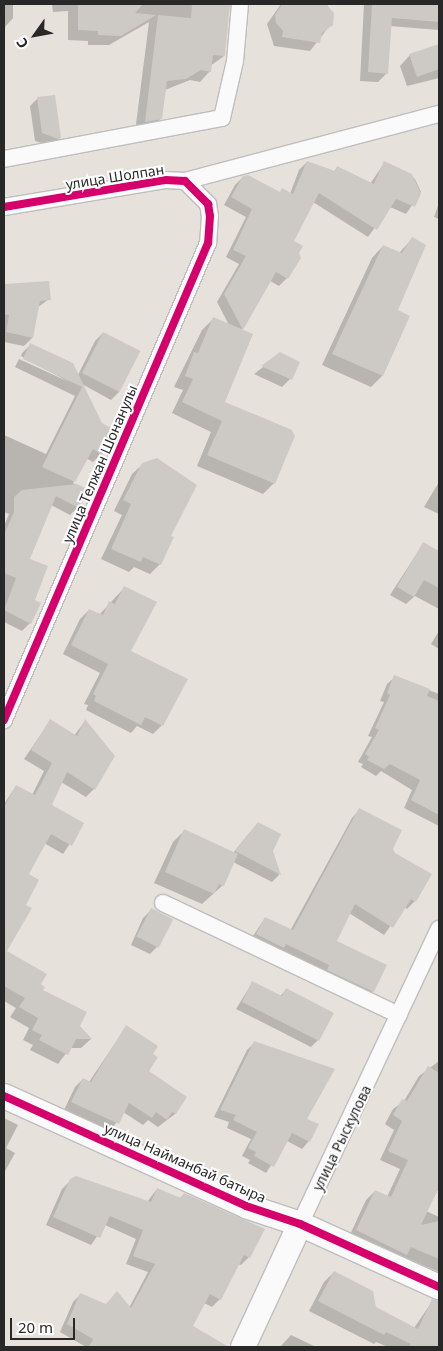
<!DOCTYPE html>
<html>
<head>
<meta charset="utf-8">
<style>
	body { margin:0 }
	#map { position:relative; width:443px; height:1351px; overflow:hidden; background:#e7e1dc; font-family:"Noto Sans",sans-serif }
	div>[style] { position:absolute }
	.shadow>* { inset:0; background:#0003 }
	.building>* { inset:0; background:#cdcac6; transform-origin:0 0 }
	.roads { filter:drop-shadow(1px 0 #bfbebf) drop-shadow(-1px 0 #bfbebf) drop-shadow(0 1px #bfbebf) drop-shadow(0 -1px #bfbebf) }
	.street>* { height:16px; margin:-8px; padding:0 8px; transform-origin:8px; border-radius:8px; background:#fbfafa }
	.secondary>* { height:24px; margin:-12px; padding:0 12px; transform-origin:12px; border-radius:12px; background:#fbfafa }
	.cycleway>* { height:8px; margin:-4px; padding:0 4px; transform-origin:4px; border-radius:4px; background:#d6006c }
	span { translate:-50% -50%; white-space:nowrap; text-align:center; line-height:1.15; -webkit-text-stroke:4px #fff; paint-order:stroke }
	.street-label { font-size:14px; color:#282828 }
	.frame { position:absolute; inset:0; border:5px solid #282828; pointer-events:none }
	.north { position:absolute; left:10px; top:10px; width:50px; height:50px; -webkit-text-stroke:4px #fff; paint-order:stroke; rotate:238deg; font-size:14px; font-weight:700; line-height:20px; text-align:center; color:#282828 }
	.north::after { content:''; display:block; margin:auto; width:18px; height:22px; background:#282828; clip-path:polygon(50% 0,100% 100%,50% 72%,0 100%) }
	.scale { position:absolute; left:10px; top:1318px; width:65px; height:22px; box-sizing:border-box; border:2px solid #282828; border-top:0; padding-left:6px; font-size:15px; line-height:18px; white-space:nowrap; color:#282828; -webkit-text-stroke:4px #fff; paint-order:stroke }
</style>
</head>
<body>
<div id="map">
	<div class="shadow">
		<i style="clip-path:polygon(4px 4px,13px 4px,13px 18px,5px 27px,4px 40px)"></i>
		<i style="clip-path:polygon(52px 4px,228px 4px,224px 56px,210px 66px,210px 71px,200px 82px,190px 80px,165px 90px,161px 118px,151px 129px,135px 132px,149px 22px,109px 45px,88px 45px,88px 41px,68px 40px,68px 11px,53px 12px)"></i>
		<i style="clip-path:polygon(281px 4px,326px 4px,333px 13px,331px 24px,310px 51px,274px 46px,267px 24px)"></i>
		<i style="clip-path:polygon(364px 4px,439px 4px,439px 30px,390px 26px,387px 73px,378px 82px,360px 81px)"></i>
		<i style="clip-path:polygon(439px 46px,439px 78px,407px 86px,400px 66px,410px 55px)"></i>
		<i style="clip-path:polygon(38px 98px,60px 138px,52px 146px,35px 141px,30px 106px)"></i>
		<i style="clip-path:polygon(307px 162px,333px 172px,337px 168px,370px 184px,385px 162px,415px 179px,421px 192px,406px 214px,390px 207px,368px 237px,313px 202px,292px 241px,287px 278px,279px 286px,270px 281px,241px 330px,223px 402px,274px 483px,263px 494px,197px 466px,211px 432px,172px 413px,183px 390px,174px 387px,202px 330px,213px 319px,229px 325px,217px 302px,239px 264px,226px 257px,246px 217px,224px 205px,235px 185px,243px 177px,279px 193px,290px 194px,299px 170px)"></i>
		<i style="clip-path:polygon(439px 203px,439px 219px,434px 217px)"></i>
		<i style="clip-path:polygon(412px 239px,397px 311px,408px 316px,382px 376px,371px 387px,322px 365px,372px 258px,383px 246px,399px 253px)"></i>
		<i style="clip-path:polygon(4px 284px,49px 299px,37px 308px,32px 338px,24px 346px,4px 342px)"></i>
		<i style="clip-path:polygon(103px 333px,119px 392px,111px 400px,82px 384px,101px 454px,93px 462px,86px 458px,73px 483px,87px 491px,78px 507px,70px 515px,51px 505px,28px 560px,33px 601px,30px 623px,22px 631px,4px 622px,4px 526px,9px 514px,4px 512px,4px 435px,46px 454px,75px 396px,15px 367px,19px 359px,69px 382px,21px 356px,22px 353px,31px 344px,78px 375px,95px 341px)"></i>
		<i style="clip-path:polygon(280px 354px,298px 362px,290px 379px,282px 387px,254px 374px)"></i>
		<i style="clip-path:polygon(143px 464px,169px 536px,160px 564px,150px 574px,134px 567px,129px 572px,101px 559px,122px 515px,114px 511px,132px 474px)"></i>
		<i style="clip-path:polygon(439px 482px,439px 514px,424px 507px)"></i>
		<i style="clip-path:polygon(423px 544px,439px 553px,435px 561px,439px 563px,439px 609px,415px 596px,406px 604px,390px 595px)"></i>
		<i style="clip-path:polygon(125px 587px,129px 651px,162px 725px,153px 734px,137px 726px,131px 733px,86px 710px,88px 705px,84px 704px,100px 673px,63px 654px,80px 619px,89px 610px,99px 615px)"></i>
		<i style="clip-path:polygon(439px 631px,439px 649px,431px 644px)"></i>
		<i style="clip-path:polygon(395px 677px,439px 694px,439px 826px,404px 808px,412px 790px,381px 771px,376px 776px,361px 767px,363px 764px,358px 762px,372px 737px,368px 736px,384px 702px,380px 701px,387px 684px)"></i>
		<i style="clip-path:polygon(50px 721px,74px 736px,85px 721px,94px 789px,86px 797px,61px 782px,50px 805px,83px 824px,63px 854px,44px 843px,27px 875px,24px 905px,11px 942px,4px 949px,4px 804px,16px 786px,32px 795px,44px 771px,24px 759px)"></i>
		<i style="clip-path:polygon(359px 810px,391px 849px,415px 901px,407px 909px,404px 907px,384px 935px,349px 913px,336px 941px,373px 991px,365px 999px,249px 942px,265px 918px,290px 931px,352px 818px)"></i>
		<i style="clip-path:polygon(184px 831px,233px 853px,250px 832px,271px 850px,279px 875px,272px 882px,233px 862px,223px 885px,202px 904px,154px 883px,173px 842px)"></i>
		<i style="clip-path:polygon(151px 910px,158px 946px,150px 954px,131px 945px,143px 918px)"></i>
		<i style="clip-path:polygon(4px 950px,45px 975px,39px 985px,41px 991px,91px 1039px,81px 1048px,70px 1048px,58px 1064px,30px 1050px,33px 1045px,23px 1040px,29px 1028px,10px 1017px,16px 1008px,4px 1001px)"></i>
		<i style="clip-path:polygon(252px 983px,280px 996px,286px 990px,318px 1040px,311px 1047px,236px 1009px)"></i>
		<i style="clip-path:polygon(126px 1027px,147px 1072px,186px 1097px,175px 1114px,158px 1127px,148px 1120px,143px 1125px,123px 1112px,110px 1132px,64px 1110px,75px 1087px,83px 1079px,89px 1082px)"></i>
		<i style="clip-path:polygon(254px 1043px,305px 1119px,309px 1141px,302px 1149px,287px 1141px,266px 1173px,248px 1163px,250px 1160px,242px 1156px,251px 1139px,227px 1128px,229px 1122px,214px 1117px,247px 1050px)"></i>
		<i style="clip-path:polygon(439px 1061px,439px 1120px,436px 1125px,439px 1127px,439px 1188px,426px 1211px,439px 1217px,439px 1272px,404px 1257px,397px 1263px,348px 1239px,366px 1200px,375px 1191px,387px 1197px,400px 1169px,380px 1160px,394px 1130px,385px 1124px,393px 1109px,404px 1101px,419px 1076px)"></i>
		<i style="clip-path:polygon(4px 1118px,18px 1125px,6px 1148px,15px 1153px,4px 1173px)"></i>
		<i style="clip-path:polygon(71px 1180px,147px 1202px,157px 1189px,179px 1199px,184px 1194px,249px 1257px,241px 1265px,238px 1264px,220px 1299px,212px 1307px,204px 1303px,191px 1327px,188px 1347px,170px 1347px,157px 1340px,153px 1347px,86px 1347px,60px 1332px,73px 1302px,81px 1294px,106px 1305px,129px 1308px,148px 1272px,126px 1264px,136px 1239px,105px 1225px,91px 1245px,46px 1225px,62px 1189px)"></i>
		<i style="clip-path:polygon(334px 1272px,375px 1308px,414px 1328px,429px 1306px,439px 1311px,439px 1347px,388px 1347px,376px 1342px,374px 1344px,309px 1311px,324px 1282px)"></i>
		<i style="clip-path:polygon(291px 1335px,316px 1347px,280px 1347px)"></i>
	</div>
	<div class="building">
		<i style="clip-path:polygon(78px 4px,143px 4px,135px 13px,156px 15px,121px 36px,98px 35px,98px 31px,78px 30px)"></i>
		<i style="clip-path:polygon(192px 4px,230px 4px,225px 56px,213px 55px,211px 72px,201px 70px,186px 79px,167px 81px,162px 119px,145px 122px,158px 15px,191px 18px)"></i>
		<i style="clip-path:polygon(282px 4px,325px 4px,334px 13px,333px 25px,322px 33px,320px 43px,282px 37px,283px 31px,276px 23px,275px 15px)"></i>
		<i style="clip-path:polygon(372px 4px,439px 4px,439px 22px,392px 18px,388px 74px,368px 72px)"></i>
		<i style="clip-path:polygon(439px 44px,439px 69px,417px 77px,409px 54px)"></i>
		<i style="clip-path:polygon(55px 95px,61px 138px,58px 139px,42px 133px,37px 97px)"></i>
		<i style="clip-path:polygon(307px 161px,335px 171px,337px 166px,374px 184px,384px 161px,412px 174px,421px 194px,415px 207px,396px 199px,377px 230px,319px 193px,294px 241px,303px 246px,299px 253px,301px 258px,288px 279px,276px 272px,243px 330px,224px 294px,246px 256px,233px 250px,252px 209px,231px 197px,243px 176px,248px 175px,280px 192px,282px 188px,293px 194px)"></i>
		<i style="clip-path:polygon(412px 237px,426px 245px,398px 310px,410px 316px,383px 376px,332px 354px,383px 245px,402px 253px)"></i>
		<i style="clip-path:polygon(49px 281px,51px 300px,40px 301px,33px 338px,6px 332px,9px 315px,4px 314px,4px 284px)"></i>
		<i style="clip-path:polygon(213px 317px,253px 334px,225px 402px,292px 430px,295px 436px,275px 484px,207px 455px,222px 421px,182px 402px,193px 379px,185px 376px,194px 352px,198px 353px)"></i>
		<i style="left:103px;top:332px;width:42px;height:46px;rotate:27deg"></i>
		<i style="clip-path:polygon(30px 343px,73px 363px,102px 423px,115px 430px,102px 455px,93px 449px,75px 482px,42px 467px,82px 387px,23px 359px)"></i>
		<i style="clip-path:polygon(280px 352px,300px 362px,292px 380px,261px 366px)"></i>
		<i style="clip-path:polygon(157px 458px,197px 485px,171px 536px,174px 537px,161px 565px,143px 557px,141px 562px,111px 549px,131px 504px,123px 500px,142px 463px)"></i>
		<i style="clip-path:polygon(77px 484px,89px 490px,79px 508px,56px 496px,30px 559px,48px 566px,35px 600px,41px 603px,31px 624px,4px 610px,16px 578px,4px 573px,4px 535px,14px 512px,14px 497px,22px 490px)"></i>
		<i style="clip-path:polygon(423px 542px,439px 551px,439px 588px,424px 580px,414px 597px,397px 587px)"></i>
		<i style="clip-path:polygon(124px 586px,157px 602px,131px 651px,188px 679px,163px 726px,145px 717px,141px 725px,94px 701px,96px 696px,93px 694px,108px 664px,71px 645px,89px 609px,103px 615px,109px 601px,115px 604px)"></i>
		<i style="clip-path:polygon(394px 675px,430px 689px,427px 696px,439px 701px,439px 815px,411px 800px,420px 780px,390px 764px,384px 769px,367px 760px,369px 757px,365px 754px,379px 730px,375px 728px,390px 695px,387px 693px)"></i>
		<i style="clip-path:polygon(50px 719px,77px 736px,85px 719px,115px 756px,95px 790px,67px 772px,52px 805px,84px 823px,72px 846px,51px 834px,29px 874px,39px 880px,26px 905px,32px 908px,7px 951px,47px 974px,41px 984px,45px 987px,43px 990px,87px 1012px,80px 1026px,92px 1039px,76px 1039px,68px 1055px,39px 1040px,42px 1035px,32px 1030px,38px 1018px,19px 1007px,25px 998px,4px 986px,4px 807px,16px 785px,35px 795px,52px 763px,31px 750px)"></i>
		<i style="clip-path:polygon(359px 808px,402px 830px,393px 849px,395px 853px,432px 874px,416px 902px,411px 899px,393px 928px,355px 904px,337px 941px,387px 965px,374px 992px,327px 970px,329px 965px,286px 944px,288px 940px,284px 948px,256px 934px,265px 917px,293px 930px)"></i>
		<i style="clip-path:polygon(258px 822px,281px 834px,273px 851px,281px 875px,235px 851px)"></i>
		<i style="clip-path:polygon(184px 829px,238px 854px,224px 886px,219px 884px,214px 894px,165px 872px)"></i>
		<i style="left:151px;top:908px;width:25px;height:32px;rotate:27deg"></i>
		<i style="clip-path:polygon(252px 981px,282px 996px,286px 988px,334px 1013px,319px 1041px,242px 1002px)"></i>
		<i style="clip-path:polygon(126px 1025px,158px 1046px,153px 1054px,158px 1057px,149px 1071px,187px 1097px,176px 1114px,172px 1112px,167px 1120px,156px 1112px,152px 1118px,129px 1103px,119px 1124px,71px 1102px,83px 1078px,91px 1082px)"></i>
		<i style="clip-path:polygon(254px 1041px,335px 1069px,307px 1119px,319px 1124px,310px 1142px,292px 1133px,274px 1167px,254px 1156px,256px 1152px,248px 1148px,257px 1132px,233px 1120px,236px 1115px,220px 1110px)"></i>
		<i style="clip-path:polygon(428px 1066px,439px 1073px,439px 1187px,421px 1225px,439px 1221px,439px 1259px,411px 1247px,407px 1255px,356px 1230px,375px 1190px,391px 1197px,408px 1160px,388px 1151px,402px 1121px,393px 1115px,402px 1099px,407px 1101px)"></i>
		<i style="clip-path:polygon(76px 1176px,151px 1202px,157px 1188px,181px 1198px,184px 1193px,265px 1229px,250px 1258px,244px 1255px,221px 1300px,210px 1294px,193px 1326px,229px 1347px,89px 1347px,93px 1339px,67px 1324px,80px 1293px,106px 1304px,117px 1291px,131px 1308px,155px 1264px,133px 1256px,143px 1230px,110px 1216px,100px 1238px,53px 1217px,70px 1179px)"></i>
		<i style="clip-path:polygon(334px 1271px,373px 1291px,376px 1307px,418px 1329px,432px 1299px,439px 1301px,439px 1347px,409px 1347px,411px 1344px,386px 1332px,384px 1335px,318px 1301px)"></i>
	</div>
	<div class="roads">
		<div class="street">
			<i style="left:4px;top:159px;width:222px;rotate:-10.7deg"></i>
			<i style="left:222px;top:118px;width:58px;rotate:-77.2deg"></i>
			<i style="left:235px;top:61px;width:57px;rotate:-85deg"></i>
			<i style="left:185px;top:181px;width:263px;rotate:-14.8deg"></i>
			<i style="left:4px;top:207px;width:163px;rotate:-9.5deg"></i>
			<i style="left:165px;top:180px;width:20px;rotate:3deg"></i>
			<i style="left:185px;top:181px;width:33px;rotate:45deg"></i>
			<i style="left:208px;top:204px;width:12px;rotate:81deg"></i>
			<i style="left:210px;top:216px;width:27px;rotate:94deg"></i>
			<i style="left:208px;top:243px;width:519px;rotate:113.16deg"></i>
			<i style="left:163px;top:903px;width:261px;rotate:25.4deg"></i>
			<i style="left:300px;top:1224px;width:326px;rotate:-64.8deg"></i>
		</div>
		<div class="secondary">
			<i style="left:4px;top:1096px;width:266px;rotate:24.4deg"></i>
			<i style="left:246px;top:1206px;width:57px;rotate:18.4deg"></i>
			<i style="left:300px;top:1224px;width:153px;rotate:24.4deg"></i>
			<i style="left:243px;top:1347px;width:136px;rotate:-65.1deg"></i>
		</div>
	</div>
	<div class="cycleway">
		<i style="left:4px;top:207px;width:163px;rotate:-9.5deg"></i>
		<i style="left:165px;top:180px;width:20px;rotate:3deg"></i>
		<i style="left:185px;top:181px;width:33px;rotate:45deg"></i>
		<i style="left:208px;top:204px;width:12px;rotate:81deg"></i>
		<i style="left:210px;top:216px;width:27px;rotate:94deg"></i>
		<i style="left:208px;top:243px;width:519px;rotate:113.16deg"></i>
		<i style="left:4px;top:1096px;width:266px;rotate:24.4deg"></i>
		<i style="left:246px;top:1206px;width:57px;rotate:18.4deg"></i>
		<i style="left:300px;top:1224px;width:153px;rotate:24.4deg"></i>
	</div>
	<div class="street-label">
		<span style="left:115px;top:177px;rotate:-9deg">улица Шолпан</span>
		<span style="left:100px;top:464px;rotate:-67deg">улица Телжан Шонанулы</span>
		<span style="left:342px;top:1138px;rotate:-64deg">улица Рыскулова</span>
		<span style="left:185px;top:1163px;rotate:24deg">улица Найманбай батыра</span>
	</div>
	<div class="frame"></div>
	<div class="north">С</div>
	<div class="scale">20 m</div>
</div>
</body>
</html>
